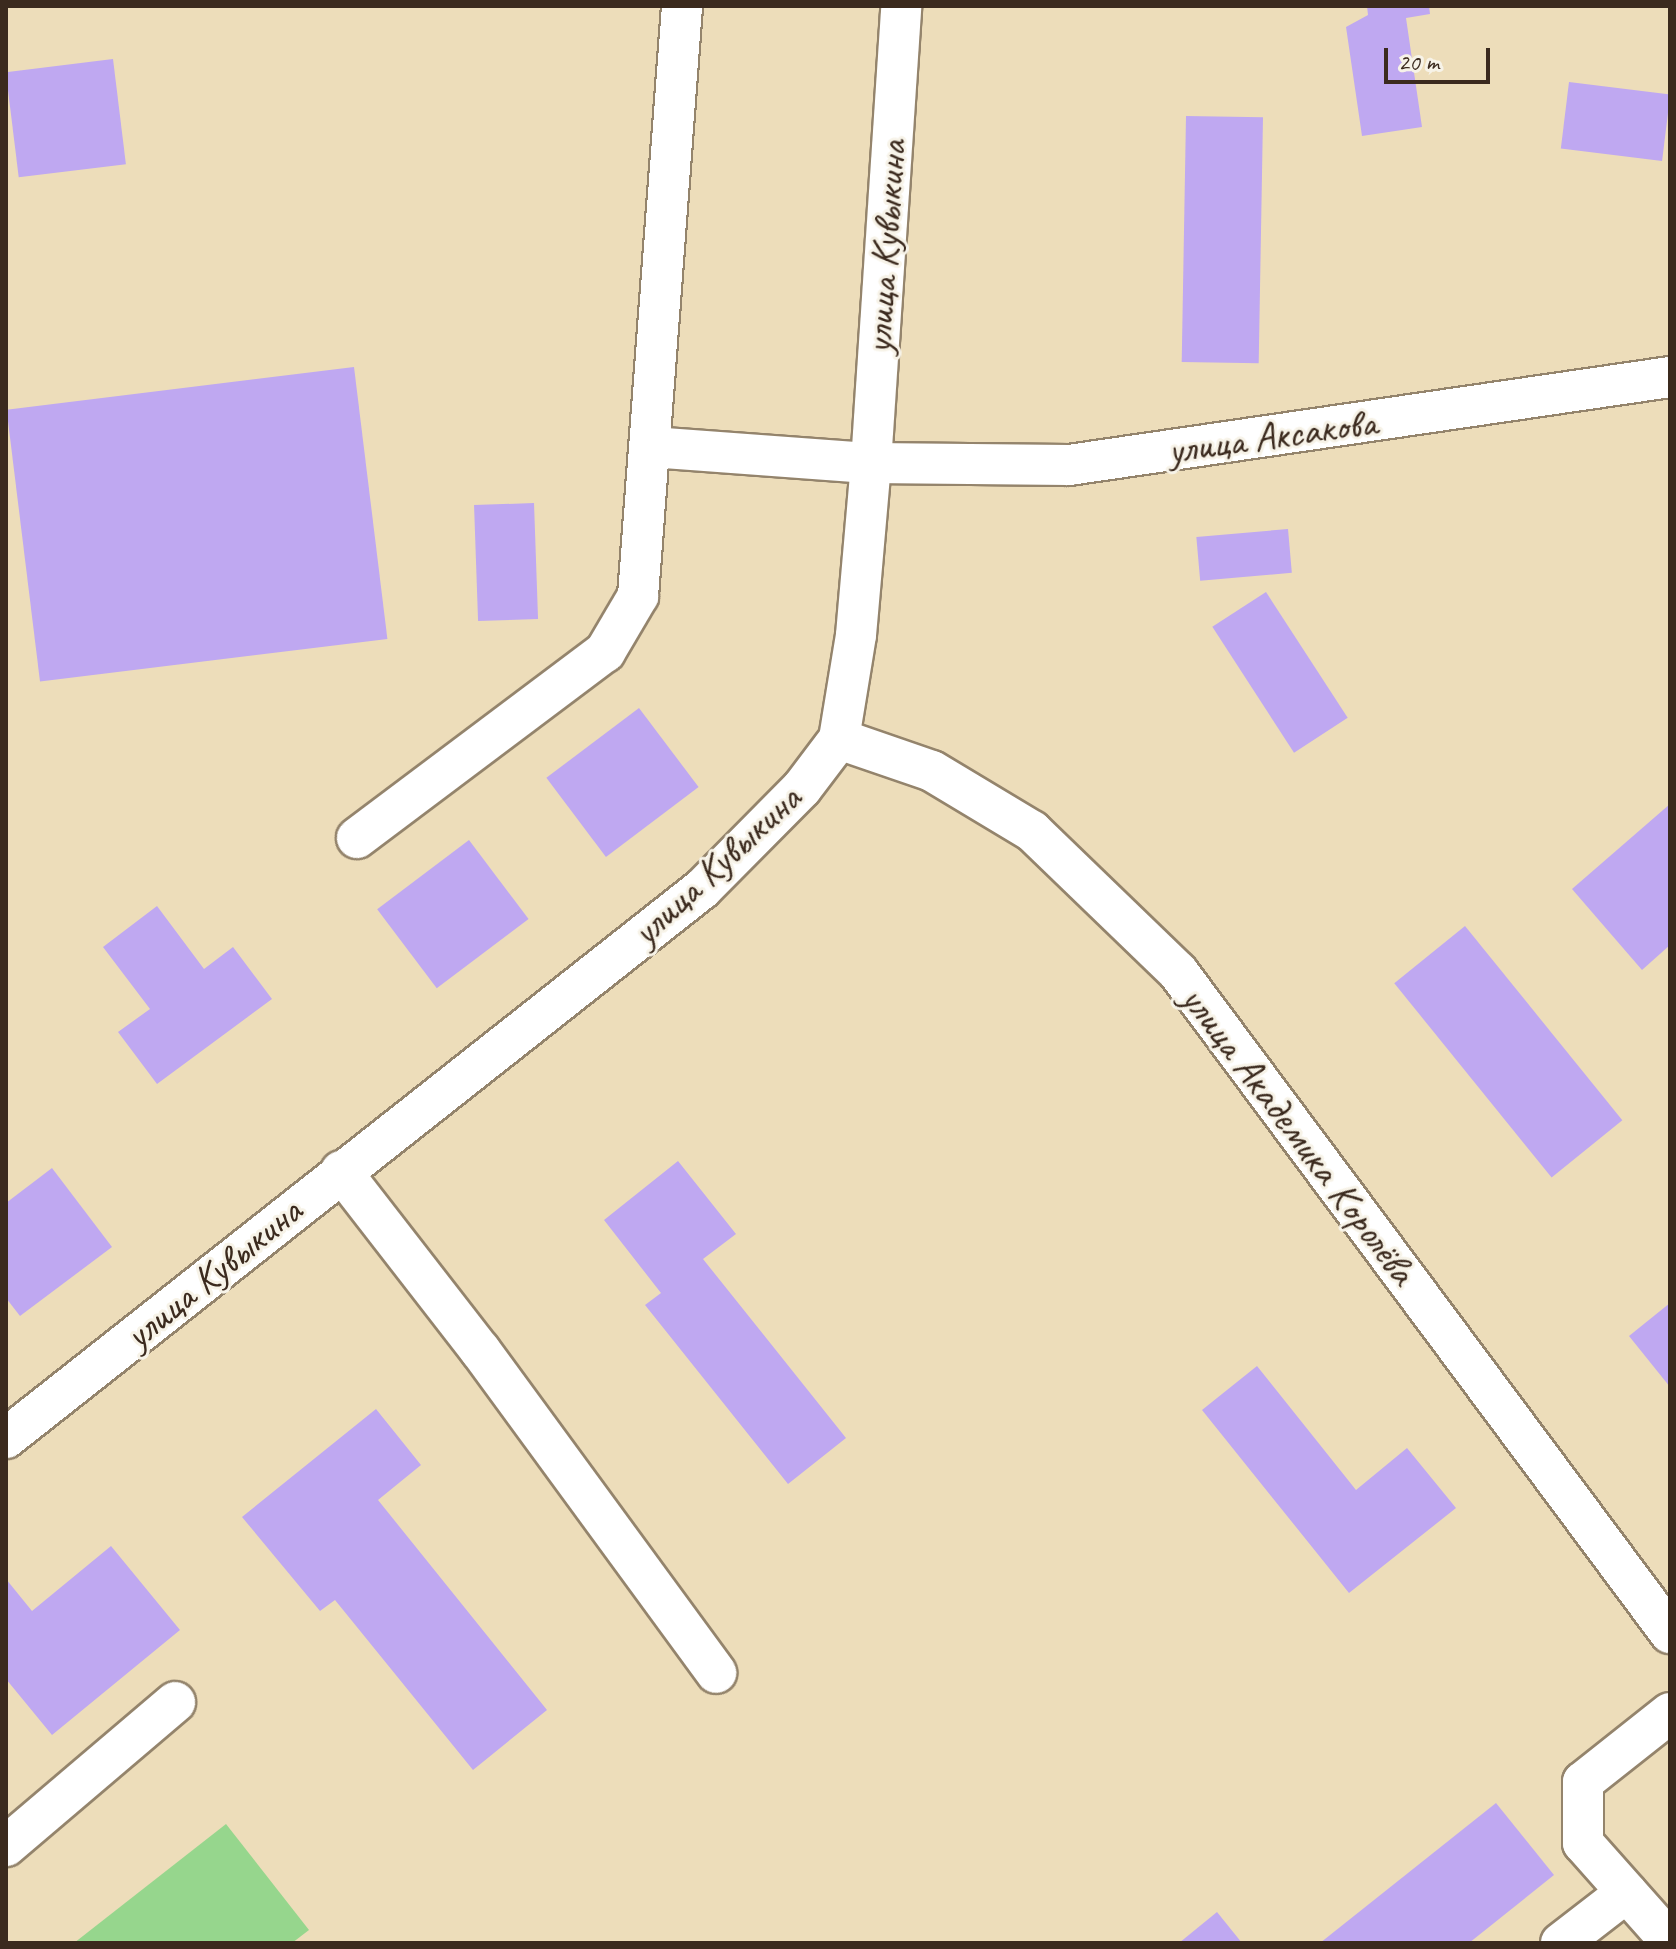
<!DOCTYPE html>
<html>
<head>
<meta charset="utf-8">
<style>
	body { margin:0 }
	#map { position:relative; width:1676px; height:1949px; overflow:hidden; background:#edddba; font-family:Caveat,sans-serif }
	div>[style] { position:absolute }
	.green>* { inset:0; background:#96d68d }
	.building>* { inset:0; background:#bfa8f1; transform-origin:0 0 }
	.roads { filter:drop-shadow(2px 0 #94846c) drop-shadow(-2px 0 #94846c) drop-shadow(0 2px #94846c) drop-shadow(0 -2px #94846c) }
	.minor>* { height:40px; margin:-20px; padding:0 20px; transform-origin:20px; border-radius:20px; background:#fff }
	span { translate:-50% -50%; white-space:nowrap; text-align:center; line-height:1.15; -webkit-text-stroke:6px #f7f3e8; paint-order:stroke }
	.street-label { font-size:40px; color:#3b2a1e }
	.frame { position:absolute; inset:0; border:8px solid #3b2a1e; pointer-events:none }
	.scale { position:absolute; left:1384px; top:48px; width:106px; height:36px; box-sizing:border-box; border:4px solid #3b2a1e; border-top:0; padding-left:10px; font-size:24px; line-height:28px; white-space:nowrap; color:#3b2a1e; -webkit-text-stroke:6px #f7f3e8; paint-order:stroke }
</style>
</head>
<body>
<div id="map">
	<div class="green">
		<i style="clip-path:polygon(226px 1824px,309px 1930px,292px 1943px,74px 1943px)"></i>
	</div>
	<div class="building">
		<i style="clip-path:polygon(1367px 6px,1429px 6px,1430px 14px,1406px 18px,1422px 127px,1362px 136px,1346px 27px,1368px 15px)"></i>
		<i style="left:113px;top:59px;width:106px;height:108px;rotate:83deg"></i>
		<i style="left:1569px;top:82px;width:102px;height:67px;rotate:7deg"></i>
		<i style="left:1186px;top:116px;width:77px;height:246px;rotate:1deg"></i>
		<i style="left:354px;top:367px;width:274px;height:350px;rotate:83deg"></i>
		<i style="left:534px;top:503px;width:116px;height:60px;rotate:88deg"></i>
		<i style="left:1288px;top:529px;width:44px;height:92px;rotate:85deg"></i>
		<i style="left:1266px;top:592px;width:150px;height:64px;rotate:57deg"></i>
		<i style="left:639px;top:708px;width:99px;height:116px;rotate:53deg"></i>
		<i style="clip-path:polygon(1670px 804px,1670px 945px,1642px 970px,1572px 889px)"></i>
		<i style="left:469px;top:840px;width:99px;height:115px;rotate:53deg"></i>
		<i style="clip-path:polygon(157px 906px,204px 969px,233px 947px,272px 999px,157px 1084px,118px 1032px,150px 1009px,103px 947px)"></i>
		<i style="left:1465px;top:926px;width:250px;height:91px;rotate:51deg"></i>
		<i style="clip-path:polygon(678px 1161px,736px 1234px,703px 1259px,846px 1438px,788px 1484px,645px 1305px,661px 1293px,604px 1220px)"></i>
		<i style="clip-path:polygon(52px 1168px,112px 1247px,20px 1316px,6px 1298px,6px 1203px)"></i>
		<i style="clip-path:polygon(1670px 1303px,1670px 1387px,1629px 1336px)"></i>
		<i style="clip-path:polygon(1257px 1366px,1356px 1490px,1407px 1448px,1456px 1508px,1349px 1593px,1202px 1410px)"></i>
		<i style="clip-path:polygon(376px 1409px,421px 1465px,378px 1500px,547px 1710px,473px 1770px,335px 1600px,320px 1611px,242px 1517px)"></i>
		<i style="clip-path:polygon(111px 1546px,180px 1630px,52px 1735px,6px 1679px,6px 1579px,32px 1611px)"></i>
		<i style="clip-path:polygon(1496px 1803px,1554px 1875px,1469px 1943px,1320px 1943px)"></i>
		<i style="clip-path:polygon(1217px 1912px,1242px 1943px,1179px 1943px)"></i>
	</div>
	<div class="roads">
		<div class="minor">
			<i style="left:651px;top:447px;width:221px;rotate:4.2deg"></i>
			<i style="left:871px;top:463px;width:198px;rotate:0.6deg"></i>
			<i style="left:1069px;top:465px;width:607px;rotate:-8.33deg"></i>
			<i style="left:839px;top:739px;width:98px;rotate:19deg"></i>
			<i style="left:932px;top:771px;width:117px;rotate:31deg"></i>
			<i style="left:1032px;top:831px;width:203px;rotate:44deg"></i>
			<i style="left:1178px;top:972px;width:824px;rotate:53.34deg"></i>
			<i style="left:357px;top:838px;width:310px;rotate:-36.9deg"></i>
			<i style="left:605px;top:652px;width:65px;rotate:-59.5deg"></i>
			<i style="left:638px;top:596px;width:592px;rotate:-85.73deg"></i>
			<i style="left:341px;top:1171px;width:227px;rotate:52.2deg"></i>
			<i style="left:480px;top:1350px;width:400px;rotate:53.8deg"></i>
			<i style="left:6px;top:1438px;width:886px;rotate:-38.27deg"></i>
			<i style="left:702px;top:889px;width:142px;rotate:-45.3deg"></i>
			<i style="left:802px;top:788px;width:61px;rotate:-52.9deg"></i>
			<i style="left:839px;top:739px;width:105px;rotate:-80.7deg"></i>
			<i style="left:856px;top:635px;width:173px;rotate:-85deg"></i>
			<i style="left:871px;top:463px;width:458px;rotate:-86.2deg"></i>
			<i style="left:1670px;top:1713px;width:111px;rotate:141.6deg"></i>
			<i style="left:1583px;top:1782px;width:61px;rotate:90deg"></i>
			<i style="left:1583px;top:1843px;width:131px;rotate:48.4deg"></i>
			<i style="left:6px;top:1846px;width:222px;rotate:-40.4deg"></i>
			<i style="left:1561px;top:1943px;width:83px;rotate:-37.7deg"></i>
		</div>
	</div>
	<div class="street-label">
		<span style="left:885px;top:247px;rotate:-86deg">улица Кувыкина</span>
		<span style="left:1272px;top:436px;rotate:-8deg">улица Аксакова</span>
		<span style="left:716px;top:865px;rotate:-43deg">улица Кувыкина</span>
		<span style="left:1299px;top:1135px;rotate:53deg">улица Академика Королёва</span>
		<span style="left:213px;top:1273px;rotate:-39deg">улица Кувыкина</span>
	</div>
	<div class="frame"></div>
	<div class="scale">20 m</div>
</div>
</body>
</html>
